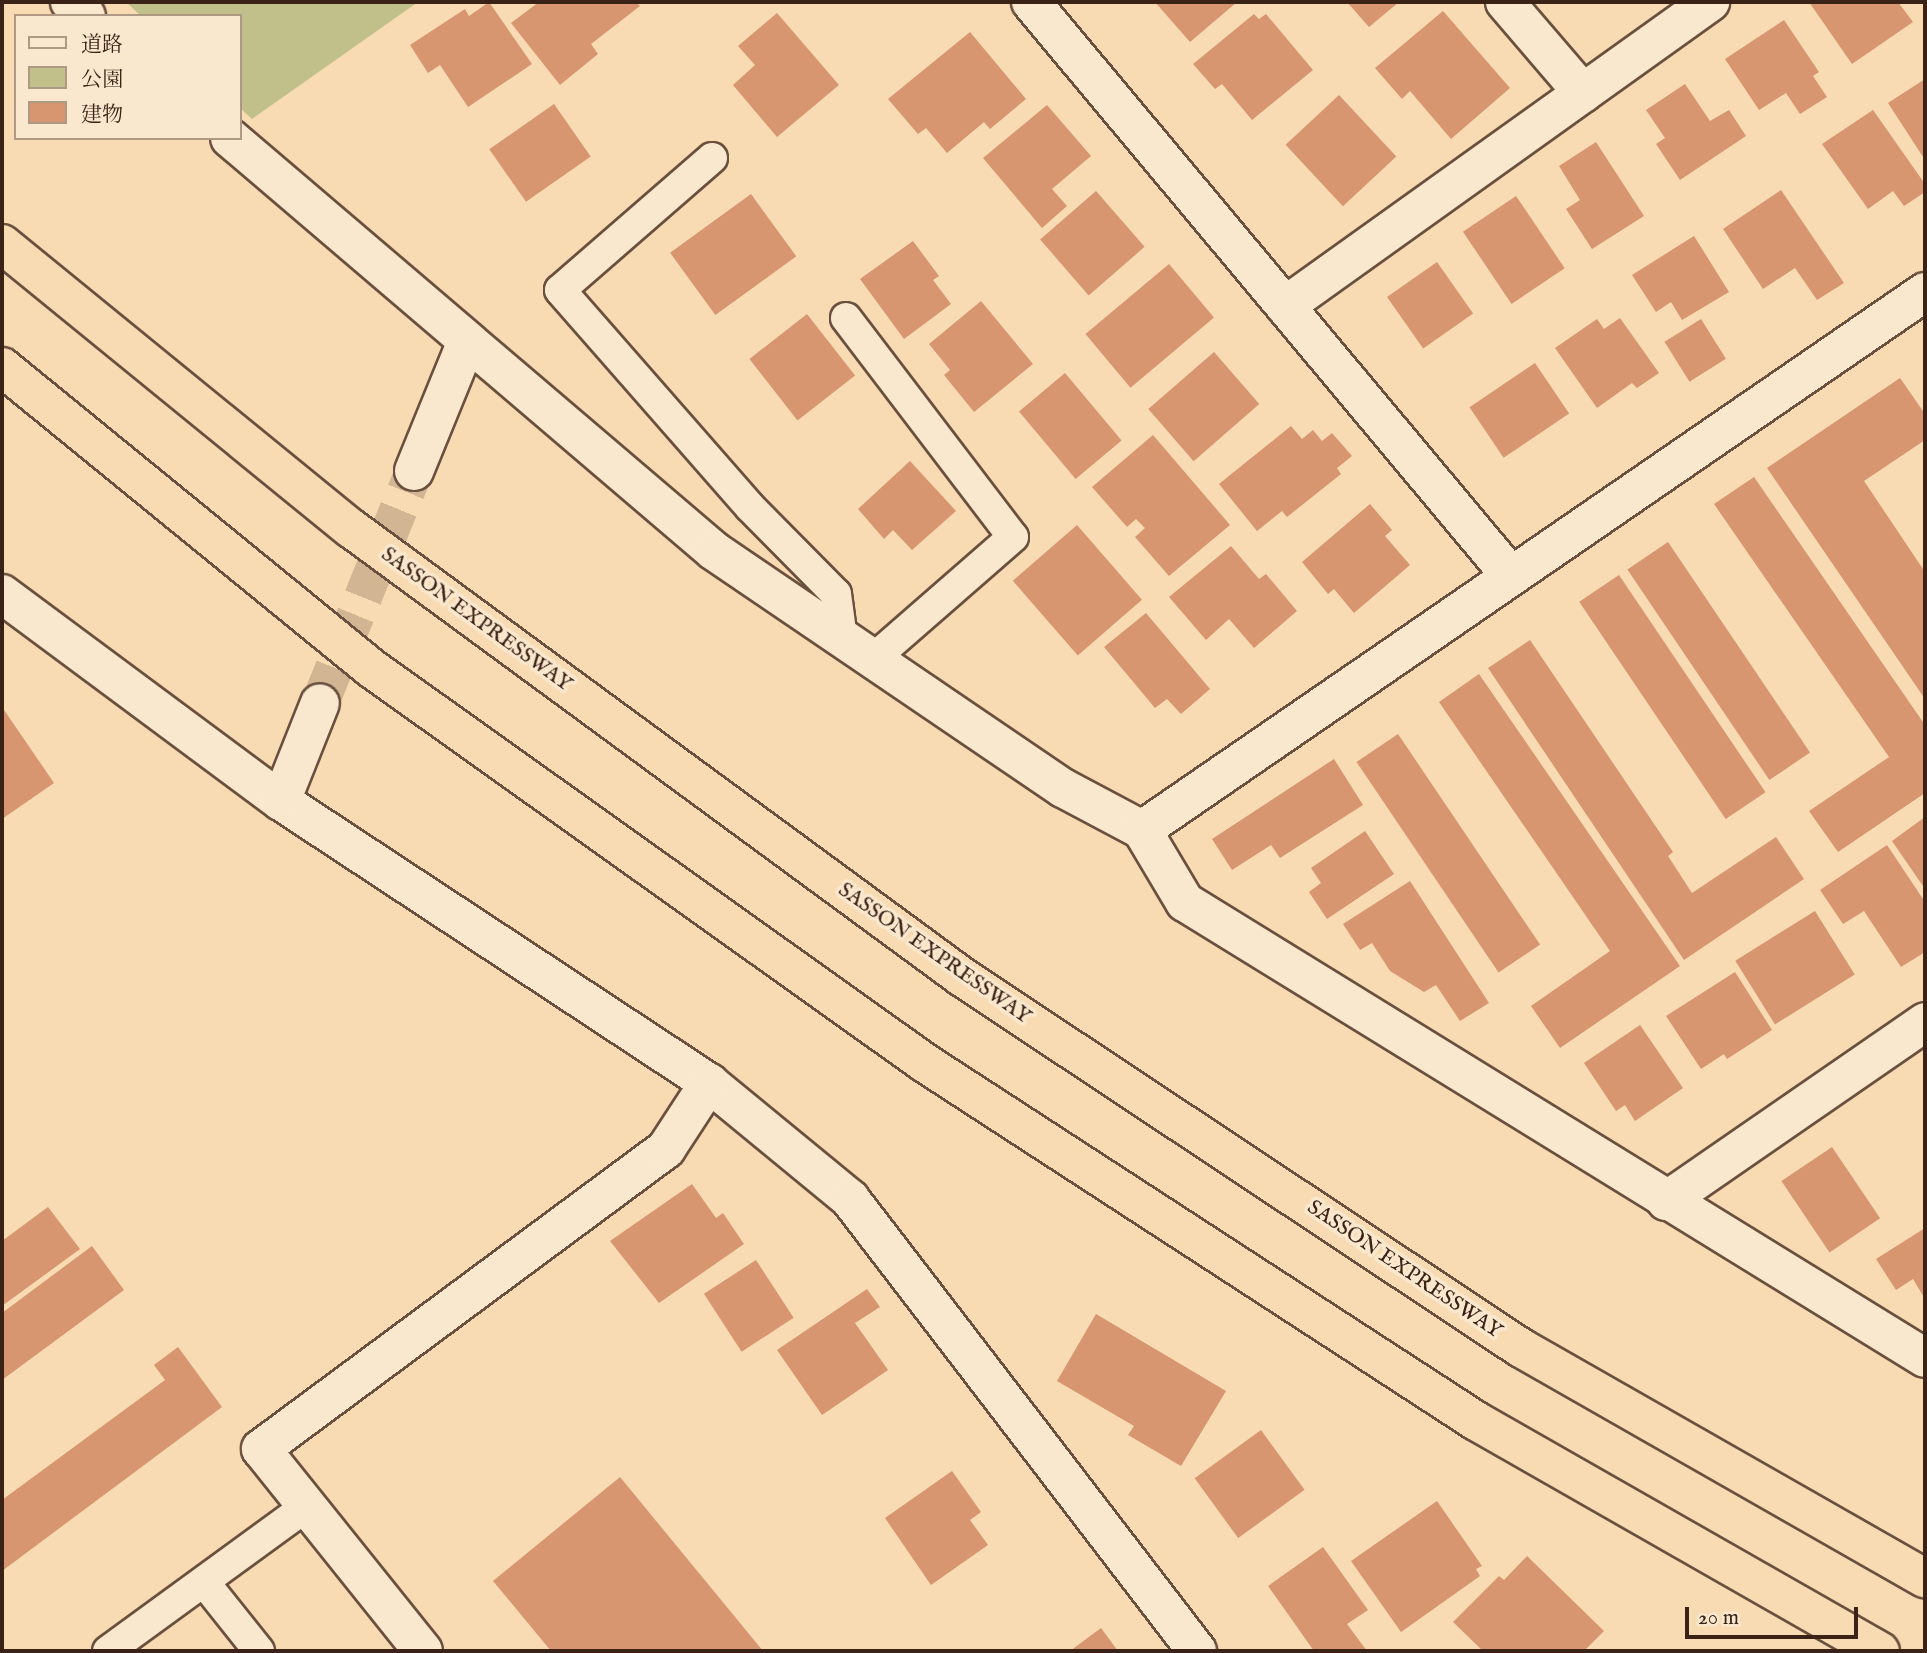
<!DOCTYPE html>
<html>
<head>
<meta charset="utf-8">
<style>
	body { margin:0 }
	#map { position:relative; width:1927px; height:1653px; overflow:hidden; background:#f8dbb3; font-family:"IM FELL English","Noto Serif JP",serif }
	div>[style] { position:absolute }
	.green>* { inset:0; background:#c1bf8a }
	.building>* { inset:0; background:#d79570; transform-origin:0 0 }
	.minor-tunnel>* { height:38px; margin-top:-19px; transform-origin:0; background:repeating-linear-gradient(90deg,#d2b694 0 38px,transparent 0 57px) }
	.roads { filter:drop-shadow(2px 0 #6a503e) drop-shadow(-2px 0 #6a503e) drop-shadow(0 2px #6a503e) drop-shadow(0 -2px #6a503e) }
	.service>* { height:30px; margin:-15px; padding:0 15px; transform-origin:15px; border-radius:15px; background:#fae8ce }
	.minor>* { height:38px; margin:-19px; padding:0 19px; transform-origin:19px; border-radius:19px; background:#fae8ce }
	.motorway>* { height:38px; margin:-19px; padding:0 19px; transform-origin:19px; border-radius:19px; background:#f8dbb3 }
	span { translate:-50% -50%; white-space:nowrap; text-align:center; line-height:1.15; -webkit-text-stroke:7px #fae8ce; paint-order:stroke }
	.street-label { font-size:21px; color:#3b2217 }
	.frame { position:absolute; inset:0; border:4px solid #3b2217; pointer-events:none }
	.legend { position:absolute; left:14px; top:14px; width:228px; height:126px; box-sizing:border-box; background:#fae8ce; border:2px solid #ae9985; margin:0; padding:9px 12px; list-style:none; font-size:21px; color:#3b2217 }
	.legend li { display:flex; align-items:center; gap:14px; height:35px }
	.legend b { width:35px; border:2px solid #ae9985 }
	.scale { position:absolute; left:1685px; top:1607px; width:173px; height:32px; box-sizing:border-box; border:4px solid #3b2217; border-top:0; padding-left:9px; font-size:21px; line-height:24px; white-space:nowrap; color:#3b2217; -webkit-text-stroke:5px #fae8ce; paint-order:stroke }
</style>
</head>
<body>
<div id="map">
	<div class="green">
		<i style="clip-path:polygon(126px 2px,418px 2px,252px 119px,240px 108px,240px 16px,141px 16px)"></i>
	</div>
	<div class="building">
		<i style="clip-path:polygon(489px 2px,532px 64px,468px 107px,440px 65px,428px 73px,410px 45px,465px 9px,469px 16px)"></i>
		<i style="clip-path:polygon(539px 2px,636px 2px,640px 6px,591px 44px,598px 54px,560px 85px,511px 23px)"></i>
		<i style="clip-path:polygon(1155px 2px,1237px 2px,1190px 42px)"></i>
		<i style="clip-path:polygon(1347px 2px,1399px 2px,1369px 27px)"></i>
		<i style="clip-path:polygon(1809px 2px,1898px 2px,1913px 22px,1852px 64px)"></i>
		<i style="clip-path:polygon(1443px 11px,1510px 88px,1451px 139px,1410px 91px,1402px 99px,1375px 68px)"></i>
		<i style="clip-path:polygon(777px 13px,839px 85px,777px 137px,733px 85px,755px 65px,738px 46px)"></i>
		<i style="clip-path:polygon(1254px 14px,1259px 19px,1266px 14px,1313px 70px,1252px 120px,1222px 84px,1215px 89px,1193px 64px)"></i>
		<i style="clip-path:polygon(1784px 20px,1819px 72px,1813px 76px,1827px 97px,1800px 114px,1786px 93px,1759px 110px,1725px 59px)"></i>
		<i style="clip-path:polygon(970px 32px,1026px 99px,990px 129px,984px 122px,947px 153px,926px 128px,918px 134px,888px 99px)"></i>
		<i style="clip-path:polygon(1925px 79px,1925px 160px,1888px 103px)"></i>
		<i style="clip-path:polygon(1685px 84px,1710px 121px,1729px 110px,1746px 136px,1680px 180px,1656px 144px,1665px 138px,1646px 110px)"></i>
		<i style="left:1339px;top:95px;width:84px;height:73px;rotate:47deg"></i>
		<i style="left:554px;top:104px;width:64px;height:79px;rotate:55deg"></i>
		<i style="clip-path:polygon(1047px 105px,1091px 156px,1052px 189px,1067px 206px,1042px 228px,983px 158px)"></i>
		<i style="clip-path:polygon(1873px 110px,1925px 184px,1925px 192px,1904px 206px,1893px 191px,1868px 209px,1822px 144px)"></i>
		<i style="clip-path:polygon(1596px 142px,1644px 216px,1592px 249px,1566px 209px,1580px 200px,1559px 166px)"></i>
		<i style="clip-path:polygon(1781px 190px,1844px 283px,1817px 300px,1795px 268px,1763px 289px,1723px 229px)"></i>
		<i style="left:1096px;top:191px;width:74px;height:74px;rotate:49deg"></i>
		<i style="left:751px;top:194px;width:77px;height:100px;rotate:54deg"></i>
		<i style="left:1516px;top:196px;width:87px;height:64px;rotate:56deg"></i>
		<i style="clip-path:polygon(1694px 236px,1729px 292px,1682px 320px,1671px 302px,1656px 312px,1632px 275px)"></i>
		<i style="clip-path:polygon(913px 241px,939px 276px,933px 280px,951px 304px,904px 339px,860px 279px)"></i>
		<i style="left:1437px;top:262px;width:63px;height:61px;rotate:55deg"></i>
		<i style="left:1169px;top:264px;width:70px;height:109px;rotate:50deg"></i>
		<i style="clip-path:polygon(981px 301px,1033px 364px,974px 412px,944px 375px,950px 370px,929px 344px)"></i>
		<i style="left:807px;top:314px;width:78px;height:73px;rotate:52deg"></i>
		<i style="clip-path:polygon(1620px 318px,1659px 373px,1637px 388px,1632px 383px,1597px 408px,1555px 348px,1597px 319px,1604px 329px)"></i>
		<i style="left:1701px;top:319px;width:47px;height:43px;rotate:58deg"></i>
		<i style="left:1214px;top:352px;width:69px;height:87px;rotate:49deg"></i>
		<i style="left:1535px;top:363px;width:61px;height:79px;rotate:56deg"></i>
		<i style="left:1065px;top:373px;width:88px;height:60px;rotate:50deg"></i>
		<i style="clip-path:polygon(1900px 378px,1925px 414px,1925px 440px,1864px 481px,1925px 572px,1925px 699px,1767px 468px)"></i>
		<i style="clip-path:polygon(1291px 426px,1302px 439px,1313px 430px,1322px 441px,1332px 433px,1352px 456px,1337px 468px,1341px 474px,1287px 517px,1282px 511px,1257px 531px,1219px 484px)"></i>
		<i style="clip-path:polygon(1153px 435px,1230px 525px,1169px 576px,1135px 537px,1145px 528px,1136px 519px,1127px 527px,1092px 487px)"></i>
		<i style="clip-path:polygon(910px 461px,956px 511px,912px 550px,893px 530px,884px 539px,858px 509px)"></i>
		<i style="clip-path:polygon(1754px 477px,1925px 725px,1925px 793px,1838px 852px,1809px 811px,1889px 757px,1714px 504px)"></i>
		<i style="clip-path:polygon(1370px 504px,1392px 530px,1385px 536px,1410px 565px,1354px 613px,1334px 589px,1328px 594px,1302px 562px)"></i>
		<i style="left:1077px;top:525px;width:99px;height:85px;rotate:49deg"></i>
		<i style="left:1668px;top:542px;width:254px;height:49px;rotate:56deg"></i>
		<i style="clip-path:polygon(1231px 546px,1259px 579px,1266px 574px,1297px 611px,1254px 648px,1229px 619px,1206px 640px,1169px 597px)"></i>
		<i style="left:1619px;top:575px;width:262px;height:48px;rotate:56deg"></i>
		<i style="clip-path:polygon(1146px 613px,1210px 689px,1181px 714px,1167px 699px,1155px 708px,1104px 647px)"></i>
		<i style="clip-path:polygon(1530px 640px,1673px 852px,1668px 856px,1692px 893px,1776px 837px,1804px 879px,1684px 960px,1488px 668px)"></i>
		<i style="clip-path:polygon(1479px 674px,1680px 966px,1560px 1048px,1531px 1006px,1610px 951px,1439px 702px)"></i>
		<i style="clip-path:polygon(2px 707px,54px 783px,2px 819px)"></i>
		<i style="left:1398px;top:734px;width:254px;height:50px;rotate:56deg"></i>
		<i style="clip-path:polygon(1334px 759px,1363px 805px,1280px 858px,1271px 845px,1232px 870px,1212px 839px)"></i>
		<i style="clip-path:polygon(1925px 817px,1925px 889px,1892px 841px)"></i>
		<i style="clip-path:polygon(1365px 831px,1394px 874px,1327px 919px,1309px 892px,1321px 883px,1311px 868px)"></i>
		<i style="clip-path:polygon(1887px 845px,1925px 902px,1925px 952px,1901px 967px,1864px 911px,1843px 924px,1820px 890px)"></i>
		<i style="clip-path:polygon(1410px 881px,1489px 1003px,1460px 1021px,1436px 985px,1424px 992px,1390px 971px,1372px 943px,1360px 950px,1343px 924px)"></i>
		<i style="left:1815px;top:911px;width:75px;height:94px;rotate:58deg"></i>
		<i style="clip-path:polygon(1735px 972px,1772px 1030px,1727px 1059px,1724px 1054px,1701px 1069px,1666px 1016px)"></i>
		<i style="clip-path:polygon(1640px 1025px,1683px 1088px,1635px 1121px,1625px 1105px,1616px 1111px,1584px 1063px)"></i>
		<i style="left:1832px;top:1147px;width:86px;height:61px;rotate:56deg"></i>
		<i style="clip-path:polygon(692px 1184px,716px 1218px,723px 1213px,744px 1244px,659px 1303px,610px 1241px)"></i>
		<i style="clip-path:polygon(48px 1207px,80px 1249px,2px 1306px,2px 1241px)"></i>
		<i style="clip-path:polygon(1925px 1228px,1925px 1299px,1913px 1279px,1896px 1290px,1876px 1259px)"></i>
		<i style="clip-path:polygon(92px 1246px,124px 1290px,2px 1380px,2px 1313px)"></i>
		<i style="left:756px;top:1260px;width:69px;height:62px;rotate:57deg"></i>
		<i style="clip-path:polygon(867px 1289px,880px 1307px,855px 1323px,888px 1370px,822px 1415px,777px 1350px)"></i>
		<i style="clip-path:polygon(1096px 1314px,1226px 1391px,1181px 1466px,1128px 1435px,1134px 1426px,1057px 1381px)"></i>
		<i style="clip-path:polygon(178px 1347px,222px 1407px,2px 1571px,2px 1500px,165px 1380px,154px 1365px)"></i>
		<i style="left:1261px;top:1430px;width:74px;height:82px;rotate:54deg"></i>
		<i style="clip-path:polygon(952px 1471px,981px 1512px,970px 1520px,988px 1545px,931px 1585px,885px 1518px)"></i>
		<i style="clip-path:polygon(620px 1477px,763px 1651px,551px 1651px,493px 1581px)"></i>
		<i style="clip-path:polygon(1437px 1501px,1482px 1566px,1476px 1569px,1480px 1576px,1401px 1632px,1351px 1561px)"></i>
		<i style="clip-path:polygon(1323px 1547px,1368px 1610px,1347px 1624px,1367px 1651px,1314px 1651px,1268px 1586px)"></i>
		<i style="clip-path:polygon(1527px 1556px,1604px 1631px,1584px 1651px,1483px 1651px,1453px 1622px,1499px 1576px,1504px 1580px)"></i>
		<i style="clip-path:polygon(1101px 1628px,1118px 1651px,1070px 1651px)"></i>
	</div>
	<div class="minor-tunnel">
		<i style="left:320px;top:703px;width:250px;rotate:-67.9deg"></i>
	</div>
	<div class="roads">
		<div class="service">
			<i style="left:712px;top:158px;width:201px;rotate:139deg"></i>
			<i style="left:560px;top:290px;width:288px;rotate:48.8deg"></i>
			<i style="left:750px;top:507px;width:122px;rotate:45.3deg"></i>
			<i style="left:836px;top:594px;width:45px;rotate:82.4deg"></i>
			<i style="left:846px;top:318px;width:275px;rotate:52.7deg"></i>
			<i style="left:1013px;top:537px;width:186px;rotate:138.9deg"></i>
			<i style="left:204px;top:1582px;width:88px;rotate:51.4deg"></i>
			<i style="left:108px;top:1651px;width:246px;rotate:-36.1deg"></i>
		</div>
		<div class="minor">
			<i style="left:70px;top:2px;width:21px;rotate:41deg"></i>
			<i style="left:1031px;top:2px;width:748px;rotate:50.1deg"></i>
			<i style="left:1505px;top:2px;width:120px;rotate:49.4deg"></i>
			<i style="left:230px;top:138px;width:636px;rotate:40.47deg"></i>
			<i style="left:714px;top:551px;width:422px;rotate:34.2deg"></i>
			<i style="left:1063px;top:788px;width:89px;rotate:28deg"></i>
			<i style="left:1142px;top:830px;width:84px;rotate:59.2deg"></i>
			<i style="left:1185px;top:902px;width:869px;rotate:31.64deg"></i>
			<i style="left:1285px;top:306px;width:523px;rotate:-35.58deg"></i>
			<i style="left:414px;top:471px;width:140px;rotate:-67.8deg"></i>
			<i style="left:2px;top:594px;width:347px;rotate:36.6deg"></i>
			<i style="left:281px;top:801px;width:513px;rotate:33.38deg"></i>
			<i style="left:709px;top:1083px;width:183px;rotate:39.4deg"></i>
			<i style="left:850px;top:1199px;width:570px;rotate:52.49deg"></i>
			<i style="left:281px;top:801px;width:105px;rotate:-68.3deg"></i>
			<i style="left:1142px;top:830px;width:950px;rotate:-34.49deg"></i>
			<i style="left:1666px;top:1201px;width:315px;rotate:-34.6deg"></i>
			<i style="left:423px;top:1651px;width:259px;rotate:-128.7deg"></i>
			<i style="left:261px;top:1449px;width:504px;rotate:-36.53deg"></i>
			<i style="left:666px;top:1149px;width:79px;rotate:-56.9deg"></i>
		</div>
		<div class="motorway">
			<i style="left:2px;top:244px;width:451px;rotate:39.2deg"></i>
			<i style="left:352px;top:529px;width:757px;rotate:36.29deg"></i>
			<i style="left:962px;top:977px;width:671px;rotate:33.57deg"></i>
			<i style="left:1521px;top:1348px;width:465px;rotate:29.7deg"></i>
			<i style="left:2px;top:367px;width:476px;rotate:39.2deg"></i>
			<i style="left:371px;top:668px;width:680px;rotate:35.49deg"></i>
			<i style="left:925px;top:1063px;width:657px;rotate:33.01deg"></i>
			<i style="left:1476px;top:1421px;width:465px;rotate:29.7deg"></i>
		</div>
	</div>
	<div class="street-label">
		<span style="left:476px;top:620px;rotate:36deg">SASSON EXPRESSWAY</span>
		<span style="left:934px;top:954px;rotate:35deg">SASSON EXPRESSWAY</span>
		<span style="left:1404px;top:1270px;rotate:34deg">SASSON EXPRESSWAY</span>
	</div>
	<div class="frame"></div>
	<ul class="legend">
	<li><b style="height:9px;background:#fae8ce"></b>道路</li>
	<li><b style="height:19px;background:#c1bf8a"></b>公園</li>
	<li><b style="height:19px;background:#d79570"></b>建物</li>
	</ul>
	<div class="scale">20 m</div>
</div>
</body>
</html>
